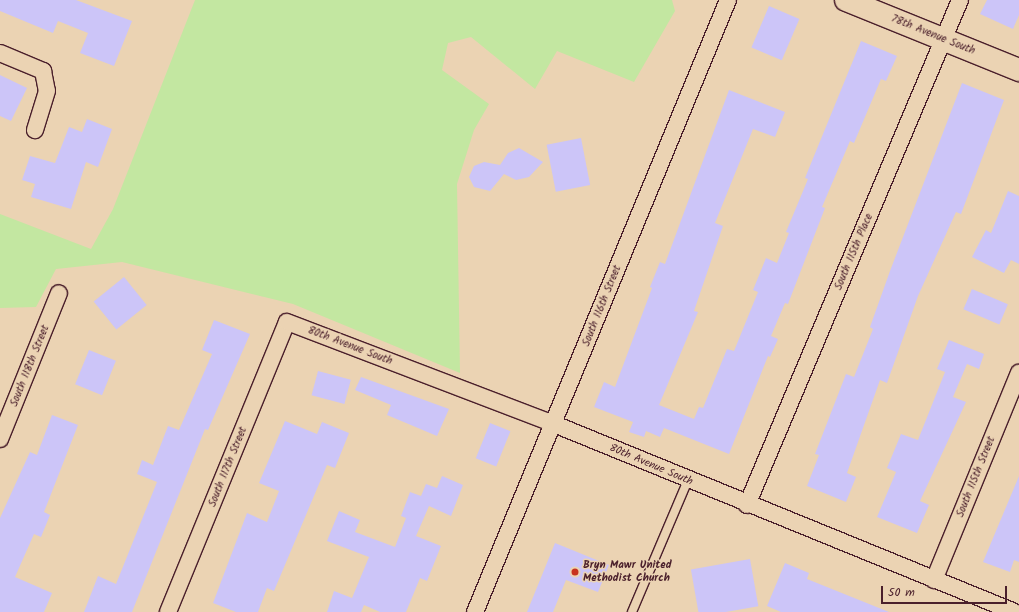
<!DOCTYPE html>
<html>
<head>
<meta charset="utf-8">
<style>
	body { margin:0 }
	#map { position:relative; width:1019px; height:612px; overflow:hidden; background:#ebd3b3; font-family:Kalam,sans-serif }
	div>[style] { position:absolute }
	.green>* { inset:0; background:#c3e7a1 }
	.building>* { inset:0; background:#ccc5f8; transform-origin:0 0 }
	.roads { filter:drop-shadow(1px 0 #4a1f2b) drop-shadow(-1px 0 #4a1f2b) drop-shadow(0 1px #4a1f2b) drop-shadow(0 -1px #4a1f2b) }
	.lane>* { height:8px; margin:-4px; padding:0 4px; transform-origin:4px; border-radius:4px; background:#ebd3b3 }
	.street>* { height:16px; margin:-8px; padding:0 8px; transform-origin:8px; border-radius:8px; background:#ebd3b3 }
	.secondary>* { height:22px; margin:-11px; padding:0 11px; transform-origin:11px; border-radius:11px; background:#ebd3b3 }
	.dots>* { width:11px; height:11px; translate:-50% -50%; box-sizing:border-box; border:2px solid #ebd3b3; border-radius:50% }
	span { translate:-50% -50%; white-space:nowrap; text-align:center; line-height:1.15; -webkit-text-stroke:3px #ebd3b3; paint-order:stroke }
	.street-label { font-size:11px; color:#4a1f2b }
	.poi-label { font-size:11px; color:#4a1f2b; font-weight:700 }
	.left { translate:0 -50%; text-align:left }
	.scale { position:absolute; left:881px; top:586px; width:126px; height:18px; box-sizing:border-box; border:2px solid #4a1f2b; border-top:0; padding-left:5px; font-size:12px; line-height:14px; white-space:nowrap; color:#4a1f2b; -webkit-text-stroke:3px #ebd3b3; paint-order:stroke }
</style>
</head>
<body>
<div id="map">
	<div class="green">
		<i style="clip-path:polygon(195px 0,672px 0,675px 11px,634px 82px,557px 51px,535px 89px,471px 37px,448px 43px,442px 70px,489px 104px,474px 130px,457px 184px,460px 373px,293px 304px,122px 262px,56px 269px,36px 307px,0 308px,0 214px,91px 249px,113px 209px)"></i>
	</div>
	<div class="building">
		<i style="clip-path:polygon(0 0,76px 0,132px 21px,114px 66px,80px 53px,88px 33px,58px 21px,53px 33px,0 11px)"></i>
		<i style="clip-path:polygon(987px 0,1019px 0,1019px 15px,1013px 29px,980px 14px)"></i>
		<i style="left:769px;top:6px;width:33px;height:45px;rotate:23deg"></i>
		<i style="clip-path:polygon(861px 41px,897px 56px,886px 81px,881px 79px,854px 143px,850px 141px,822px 207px,825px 208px,788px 304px,785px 303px,771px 336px,778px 339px,770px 357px,768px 356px,729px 454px,664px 428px,660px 437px,646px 431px,644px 437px,629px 432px,633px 422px,594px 407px,604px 382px,615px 387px,652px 288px,650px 287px,660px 262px,665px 264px,729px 90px,785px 112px,775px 137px,753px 129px,715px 223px,723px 226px,694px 311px,698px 312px,659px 405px,694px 419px,699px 407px,703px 408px,727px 349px,734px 351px,758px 292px,753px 290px,766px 258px,777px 263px,789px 233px,786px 232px,808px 179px,805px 178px)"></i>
		<i style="clip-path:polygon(0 75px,27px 88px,11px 121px,0 116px)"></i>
		<i style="clip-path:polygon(962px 83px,1004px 100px,961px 214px,956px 212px,918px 296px,887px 383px,880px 380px,847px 473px,856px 477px,846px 502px,807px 486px,819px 455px,815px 454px,846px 374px,854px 377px,873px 329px,870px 327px,890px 271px)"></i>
		<i style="clip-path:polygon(87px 119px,112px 129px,98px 167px,86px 162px,71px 209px,31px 197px,35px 184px,22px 180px,30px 156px,55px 163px,69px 127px,82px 132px)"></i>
		<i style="left:581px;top:138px;width:48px;height:35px;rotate:79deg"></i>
		<i style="clip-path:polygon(519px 148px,543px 162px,529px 177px,516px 180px,504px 174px,490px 191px,474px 187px,469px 177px,474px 166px,484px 162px,500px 165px,508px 153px)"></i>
		<i style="clip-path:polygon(1008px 191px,1019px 196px,1019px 264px,1011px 260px,1004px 273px,972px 257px,986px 230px,991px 233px)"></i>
		<i style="left:124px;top:277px;width:36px;height:39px;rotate:51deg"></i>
		<i style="left:972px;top:289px;width:39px;height:22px;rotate:23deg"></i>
		<i style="clip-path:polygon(214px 320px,250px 334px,208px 430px,205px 429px,132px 612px,84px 612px,98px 576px,116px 584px,157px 482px,137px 474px,142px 460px,153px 465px,168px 426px,179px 430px,212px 354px,202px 350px)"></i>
		<i style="clip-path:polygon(949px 340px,984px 354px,979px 369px,967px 364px,953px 397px,966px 402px,920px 501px,929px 505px,917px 533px,877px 517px,896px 472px,887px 468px,901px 434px,918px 440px,945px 372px,937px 369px)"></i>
		<i style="left:89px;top:350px;width:29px;height:37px;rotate:22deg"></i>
		<i style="left:318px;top:371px;width:34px;height:25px;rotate:15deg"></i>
		<i style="clip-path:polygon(361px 377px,449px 409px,437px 436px,387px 415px,391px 405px,355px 390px)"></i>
		<i style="clip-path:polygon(52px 415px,78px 425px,44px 512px,50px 515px,41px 537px,34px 534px,15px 577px,52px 593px,44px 612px,0 612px,0 518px,30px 452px,37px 455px)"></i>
		<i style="clip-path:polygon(285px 421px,317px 434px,322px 422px,349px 433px,335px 468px,327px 465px,274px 591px,267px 588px,258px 612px,236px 612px,213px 603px,247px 513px,267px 522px,279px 491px,259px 483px)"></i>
		<i style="left:490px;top:423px;width:22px;height:38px;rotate:22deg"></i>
		<i style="clip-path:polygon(442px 476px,463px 485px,451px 516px,429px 506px,416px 536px,441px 546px,427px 581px,420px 578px,406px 612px,380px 612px,364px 605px,361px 612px,327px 612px,334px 591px,352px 598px,369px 557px,327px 541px,339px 511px,360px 520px,355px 532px,395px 547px,406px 518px,401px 516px,410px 492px,421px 496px,426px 484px,437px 488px)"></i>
		<i style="clip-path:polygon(1019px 476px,1019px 562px,1014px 560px,1010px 572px,983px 562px)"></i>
		<i style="clip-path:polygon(555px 543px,609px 565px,598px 592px,566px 580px,553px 612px,527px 612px)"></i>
		<i style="left:750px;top:559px;width:48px;height:60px;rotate:80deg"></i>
		<i style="clip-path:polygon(785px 563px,809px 573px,807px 579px,889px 612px,781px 612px,767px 606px)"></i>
	</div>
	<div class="roads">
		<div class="lane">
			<i style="left:632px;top:612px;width:143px;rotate:-67deg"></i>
		</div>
		<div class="street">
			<i style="left:0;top:53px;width:47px;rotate:22.7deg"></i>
			<i style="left:43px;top:71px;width:20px;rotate:79deg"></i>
			<i style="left:47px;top:91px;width:41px;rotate:107.1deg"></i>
			<i style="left:0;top:439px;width:157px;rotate:-68deg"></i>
			<i style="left:747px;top:505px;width:548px;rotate:-67.13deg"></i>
			<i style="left:934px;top:580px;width:224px;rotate:-67.7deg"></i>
			<i style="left:168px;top:612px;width:313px;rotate:-67.7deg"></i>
			<i style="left:287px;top:322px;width:286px;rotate:20.9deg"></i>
			<i style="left:554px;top:424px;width:497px;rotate:22.2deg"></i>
			<i style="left:475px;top:612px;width:662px;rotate:-67.54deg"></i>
		</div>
		<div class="secondary">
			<i style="left:846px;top:0;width:187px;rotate:22deg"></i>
		</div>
	</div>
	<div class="dots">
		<i style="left:575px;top:572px;background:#c8321e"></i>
	</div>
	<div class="street-label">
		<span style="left:933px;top:35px;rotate:22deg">78th Avenue South</span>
		<span style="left:854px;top:252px;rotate:-67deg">South 115th Place</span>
		<span style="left:602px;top:306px;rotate:-68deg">South 116th Street</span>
		<span style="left:350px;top:346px;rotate:21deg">80th Avenue South</span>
		<span style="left:30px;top:366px;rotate:-68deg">South 118th Street</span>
		<span style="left:651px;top:465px;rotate:23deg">80th Avenue South</span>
		<span style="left:228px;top:467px;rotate:-68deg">South 117th Street</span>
		<span style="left:976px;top:477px;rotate:-68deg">South 115th Street</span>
	</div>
	<div class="poi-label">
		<span class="left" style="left:583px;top:572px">Bryn Mawr United<br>Methodist Church</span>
	</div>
	<div class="scale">50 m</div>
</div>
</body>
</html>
